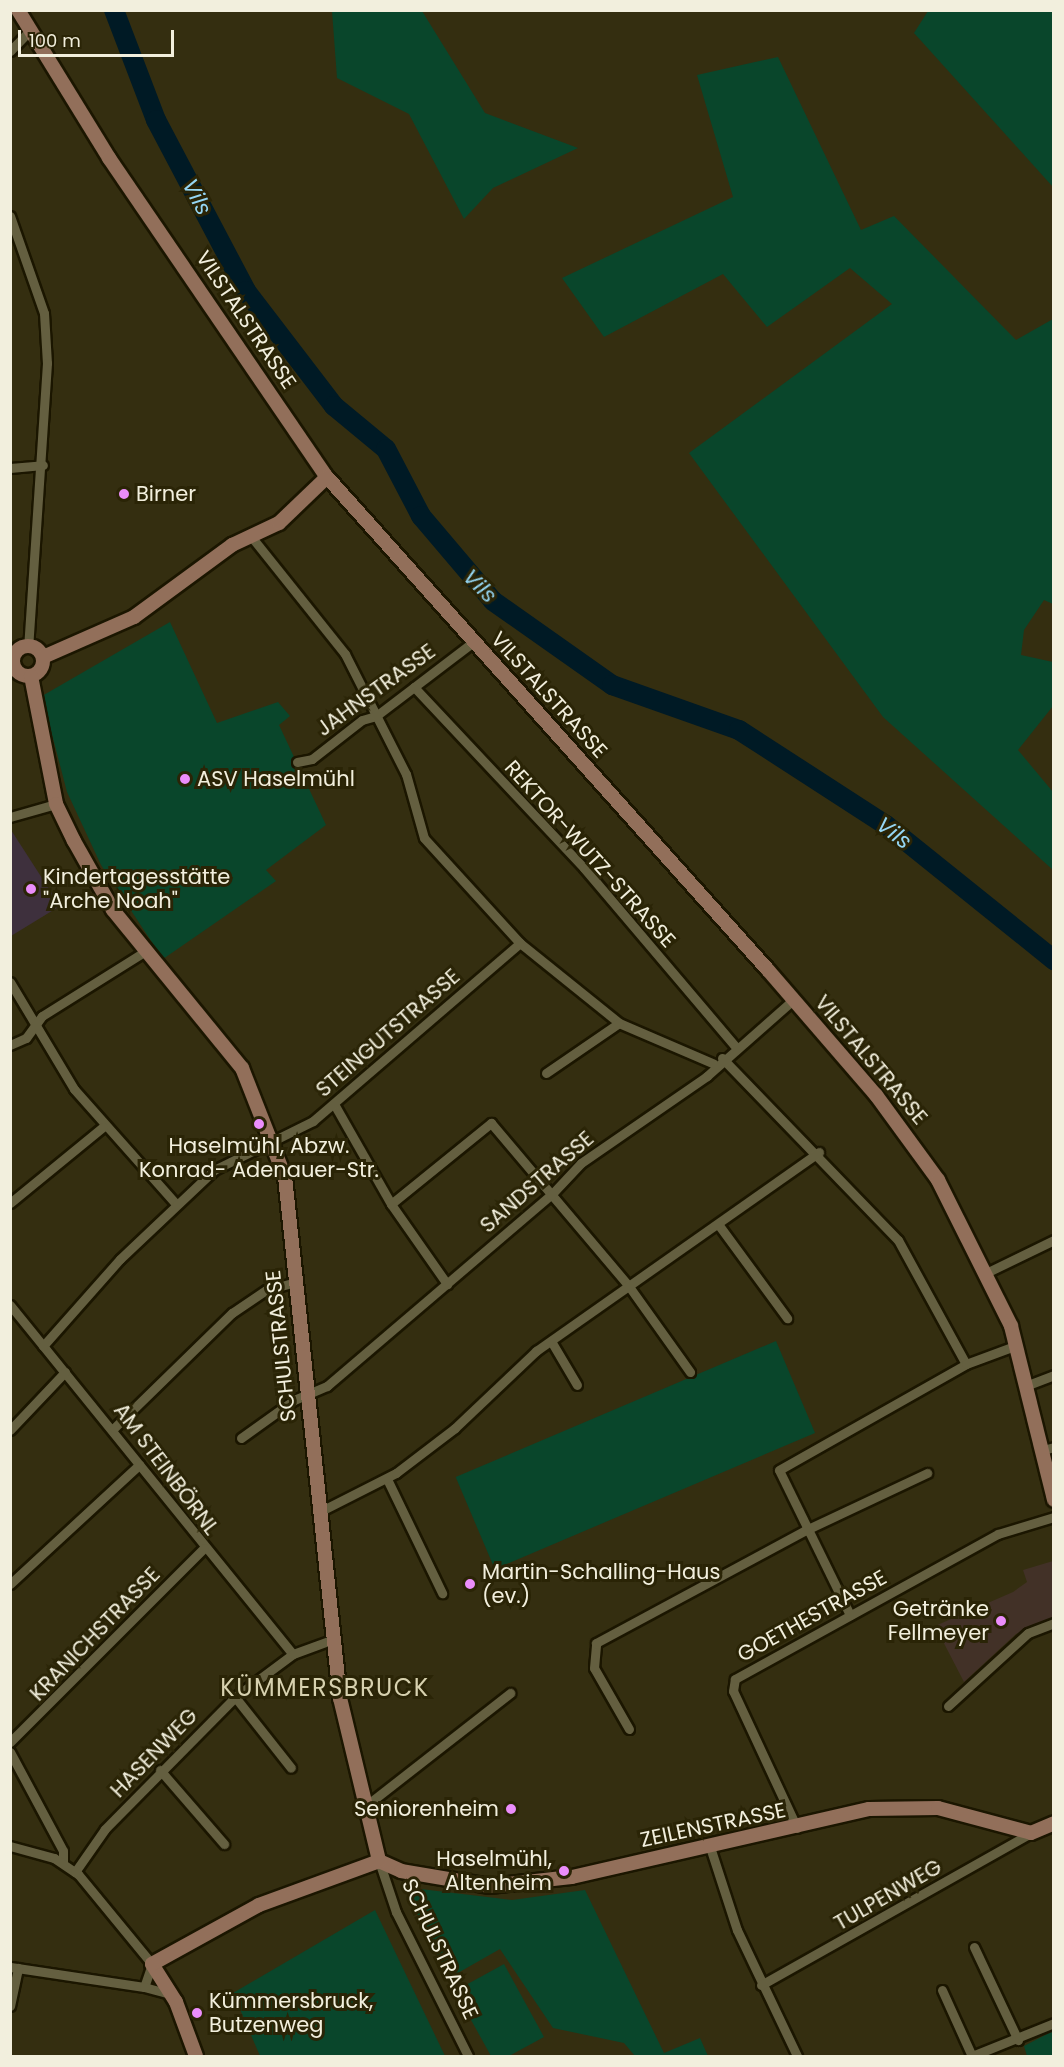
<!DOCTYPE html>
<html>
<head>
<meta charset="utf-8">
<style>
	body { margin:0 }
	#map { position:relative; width:1064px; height:2067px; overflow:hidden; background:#342e10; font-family:Poppins,sans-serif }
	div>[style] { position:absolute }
	.commercial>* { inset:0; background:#423127 }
	.education>* { inset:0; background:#3e303d }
	.green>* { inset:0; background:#09462b; transform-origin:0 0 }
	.river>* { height:20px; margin:-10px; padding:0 10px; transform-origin:10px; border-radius:10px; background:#001a25 }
	.roads { filter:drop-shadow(2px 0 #1b1600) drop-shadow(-2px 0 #1b1600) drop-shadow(0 2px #1b1600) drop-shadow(0 -2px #1b1600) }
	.street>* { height:9px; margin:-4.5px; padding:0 4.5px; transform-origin:4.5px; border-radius:4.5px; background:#645f40 }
	.secondary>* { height:14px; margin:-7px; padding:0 7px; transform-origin:7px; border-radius:7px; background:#926f5a }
	.secondary>.ring { margin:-7px; padding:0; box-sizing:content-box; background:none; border:14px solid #926f5a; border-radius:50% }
	.dots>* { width:16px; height:16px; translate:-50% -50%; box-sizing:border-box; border:3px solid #2a2406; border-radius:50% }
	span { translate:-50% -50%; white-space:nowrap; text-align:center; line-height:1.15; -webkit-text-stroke:6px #2a2406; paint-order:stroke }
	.street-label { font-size:21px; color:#f2efdd }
	.poi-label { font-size:21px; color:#f2efdd }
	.left { translate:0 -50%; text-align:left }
	.right { translate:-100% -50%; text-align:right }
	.water-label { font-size:22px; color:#95d6f3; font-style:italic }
	.quarter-label { font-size:24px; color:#d7d1af; letter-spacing:1.5px }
	.frame { position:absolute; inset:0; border:12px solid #f2efdd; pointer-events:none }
	.scale { position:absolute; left:18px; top:30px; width:156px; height:27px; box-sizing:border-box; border:3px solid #f2efdd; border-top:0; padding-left:8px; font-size:18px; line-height:21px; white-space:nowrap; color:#f2efdd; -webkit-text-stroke:4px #2a2406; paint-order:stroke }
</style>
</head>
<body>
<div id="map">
	<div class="commercial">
		<i style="clip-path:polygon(1053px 1561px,1053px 1617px,1016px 1634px,964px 1682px,935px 1626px,1013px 1592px,1027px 1582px,1023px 1570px)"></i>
	</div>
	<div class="education">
		<i style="clip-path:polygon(11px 830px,60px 906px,11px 936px,10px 936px)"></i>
	</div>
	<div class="green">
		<i style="clip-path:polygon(332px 11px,422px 11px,485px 113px,578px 148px,493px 188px,464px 219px,409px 114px,337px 78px)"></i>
		<i style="clip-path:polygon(928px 11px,1053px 11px,1053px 187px,914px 33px)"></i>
		<i style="clip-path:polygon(778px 57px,861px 230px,894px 216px,1016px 340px,1053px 319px,1053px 604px,1044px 600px,1024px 630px,1021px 655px,1053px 662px,1053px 706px,1018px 750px,1053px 792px,1053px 870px,883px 717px,689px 453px,892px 304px,850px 268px,767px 327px,723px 274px,604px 337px,562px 278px,733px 197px,697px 75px)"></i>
		<i style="clip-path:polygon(170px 622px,217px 723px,278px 702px,290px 716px,279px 725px,326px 825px,266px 870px,276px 881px,163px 959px,101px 865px,67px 792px,42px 696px)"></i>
		<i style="left:776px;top:1341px;width:100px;height:348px;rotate:67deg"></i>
		<i style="clip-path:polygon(404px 1887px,512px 1900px,585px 1890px,664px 2053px,700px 2038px,708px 2056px,635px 2056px,624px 2043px,553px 2028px,500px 1949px,449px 1978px)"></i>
		<i style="clip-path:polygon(375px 1910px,445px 2056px,260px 2056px,233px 1993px)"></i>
		<i style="clip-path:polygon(504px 1964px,544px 2037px,509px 2056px,491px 2056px,455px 1991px)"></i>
		<i style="clip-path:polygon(1053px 2031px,1053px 2056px,1027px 2056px,1024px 2046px)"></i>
	</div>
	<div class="river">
		<i style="left:114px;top:10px;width:118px;rotate:69.1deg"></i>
		<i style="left:156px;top:120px;width:193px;rotate:62.2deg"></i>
		<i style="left:246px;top:291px;width:145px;rotate:52.6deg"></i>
		<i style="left:334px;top:406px;width:67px;rotate:39.6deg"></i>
		<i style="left:386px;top:449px;width:76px;rotate:62.4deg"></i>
		<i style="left:421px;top:516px;width:111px;rotate:49.7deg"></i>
		<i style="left:493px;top:601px;width:146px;rotate:35.2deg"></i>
		<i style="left:612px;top:685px;width:135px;rotate:19.5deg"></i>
		<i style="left:739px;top:730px;width:175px;rotate:32.9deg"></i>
		<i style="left:886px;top:825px;width:216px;rotate:38.8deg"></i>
	</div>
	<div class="roads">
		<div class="street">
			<i style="left:10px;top:51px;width:28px;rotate:-46deg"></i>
			<i style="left:10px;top:216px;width:103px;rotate:70.7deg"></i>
			<i style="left:44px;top:313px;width:50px;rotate:86.6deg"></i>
			<i style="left:47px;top:363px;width:284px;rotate:93.8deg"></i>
			<i style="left:10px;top:468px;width:33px;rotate:-5deg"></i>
			<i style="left:250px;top:535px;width:152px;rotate:51.4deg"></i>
			<i style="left:345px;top:654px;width:135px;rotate:63.1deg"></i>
			<i style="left:406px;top:774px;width:66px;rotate:74.3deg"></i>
			<i style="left:424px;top:838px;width:142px;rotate:47.6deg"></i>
			<i style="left:520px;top:943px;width:127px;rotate:38.9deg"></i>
			<i style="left:619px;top:1023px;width:103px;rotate:23.3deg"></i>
			<i style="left:414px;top:687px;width:248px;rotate:46.8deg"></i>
			<i style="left:584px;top:868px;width:235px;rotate:49.7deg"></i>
			<i style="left:297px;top:762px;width:15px;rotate:-11deg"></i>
			<i style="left:312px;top:759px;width:63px;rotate:-38deg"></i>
			<i style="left:362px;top:720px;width:15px;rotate:-16deg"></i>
			<i style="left:376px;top:716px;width:122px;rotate:-37.3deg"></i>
			<i style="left:10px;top:817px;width:48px;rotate:-15.8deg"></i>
			<i style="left:10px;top:982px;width:125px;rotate:59.1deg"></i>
			<i style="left:74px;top:1089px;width:154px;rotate:48.4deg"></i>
			<i style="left:10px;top:1045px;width:17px;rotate:-24deg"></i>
			<i style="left:26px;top:1038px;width:27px;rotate:-54deg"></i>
			<i style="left:42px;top:1016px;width:120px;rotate:-32.1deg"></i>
			<i style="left:722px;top:1058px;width:253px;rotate:46deg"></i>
			<i style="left:898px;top:1240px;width:141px;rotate:61.3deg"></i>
			<i style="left:546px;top:1073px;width:88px;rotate:-34.4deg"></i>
			<i style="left:334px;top:1104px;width:115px;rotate:60.3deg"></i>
			<i style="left:391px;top:1204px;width:98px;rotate:55deg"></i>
			<i style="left:10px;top:1203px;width:120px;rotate:-39.3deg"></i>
			<i style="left:391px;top:1204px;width:129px;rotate:-39deg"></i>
			<i style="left:491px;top:1123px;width:212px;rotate:49.8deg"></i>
			<i style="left:628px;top:1285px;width:107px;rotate:54.5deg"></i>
			<i style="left:718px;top:1224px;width:117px;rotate:53.7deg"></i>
			<i style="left:988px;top:1272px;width:73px;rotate:-25.9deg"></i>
			<i style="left:10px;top:1305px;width:449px;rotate:51deg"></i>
			<i style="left:551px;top:1341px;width:51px;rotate:59.4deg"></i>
			<i style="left:43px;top:1346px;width:116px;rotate:-48.5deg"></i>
			<i style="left:120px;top:1259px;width:129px;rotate:-43.4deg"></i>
			<i style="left:214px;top:1170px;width:110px;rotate:-26.3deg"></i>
			<i style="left:313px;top:1121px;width:273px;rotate:-40.7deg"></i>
			<i style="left:1028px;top:1385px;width:28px;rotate:-21deg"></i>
			<i style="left:114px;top:1428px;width:165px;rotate:-44.3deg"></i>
			<i style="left:232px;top:1313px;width:41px;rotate:-34.1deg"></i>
			<i style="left:266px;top:1290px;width:30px;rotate:-15deg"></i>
			<i style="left:10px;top:1430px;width:80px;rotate:-46.5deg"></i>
			<i style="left:241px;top:1438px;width:65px;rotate:-35.6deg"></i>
			<i style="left:294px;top:1400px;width:36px;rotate:-23deg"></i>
			<i style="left:327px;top:1386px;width:294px;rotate:-40.5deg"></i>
			<i style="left:551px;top:1195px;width:44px;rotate:-46.8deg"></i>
			<i style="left:581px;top:1163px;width:153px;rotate:-34.6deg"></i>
			<i style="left:707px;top:1076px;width:115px;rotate:-41.5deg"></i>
			<i style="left:1043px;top:1450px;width:11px;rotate:-15deg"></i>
			<i style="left:387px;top:1479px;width:127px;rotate:64.2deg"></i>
			<i style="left:321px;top:1511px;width:84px;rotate:-26.9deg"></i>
			<i style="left:396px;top:1473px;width:74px;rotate:-37.3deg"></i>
			<i style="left:455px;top:1428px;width:112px;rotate:-43.5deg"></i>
			<i style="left:536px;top:1351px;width:346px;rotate:-35.1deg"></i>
			<i style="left:10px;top:1584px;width:176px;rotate:-42.7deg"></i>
			<i style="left:850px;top:1615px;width:161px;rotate:-116.1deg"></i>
			<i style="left:779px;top:1470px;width:215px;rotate:-29.5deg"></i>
			<i style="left:966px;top:1364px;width:54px;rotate:-20.4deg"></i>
			<i style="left:235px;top:1697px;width:90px;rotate:51.7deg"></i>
			<i style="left:948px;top:1706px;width:108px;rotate:-42.4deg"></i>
			<i style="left:1028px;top:1633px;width:28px;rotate:-21deg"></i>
			<i style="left:629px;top:1729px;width:70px;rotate:-119.8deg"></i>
			<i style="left:594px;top:1668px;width:25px;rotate:-85deg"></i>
			<i style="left:596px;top:1643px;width:238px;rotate:-28.3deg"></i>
			<i style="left:806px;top:1530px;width:134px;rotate:-25.2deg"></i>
			<i style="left:10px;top:1742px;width:274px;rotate:-45deg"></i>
			<i style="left:10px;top:1752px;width:112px;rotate:61.8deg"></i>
			<i style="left:63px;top:1851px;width:12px;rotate:90deg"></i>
			<i style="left:160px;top:1770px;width:98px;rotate:49.1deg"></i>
			<i style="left:363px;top:1808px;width:187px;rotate:-38deg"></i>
			<i style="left:797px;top:1828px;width:151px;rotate:-115deg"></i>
			<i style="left:733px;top:1691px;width:12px;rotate:-81deg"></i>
			<i style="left:735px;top:1679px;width:300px;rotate:-28.9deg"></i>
			<i style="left:998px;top:1534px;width:59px;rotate:-16.9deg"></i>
			<i style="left:10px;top:1846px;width:46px;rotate:15.3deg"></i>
			<i style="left:54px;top:1858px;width:29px;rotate:34deg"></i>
			<i style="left:78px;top:1874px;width:117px;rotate:50.6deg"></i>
			<i style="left:152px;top:1964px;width:24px;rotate:109deg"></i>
			<i style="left:144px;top:1987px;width:135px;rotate:-171.5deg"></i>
			<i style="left:710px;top:1847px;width:87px;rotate:72deg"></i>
			<i style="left:737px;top:1930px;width:140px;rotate:64.5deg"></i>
			<i style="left:379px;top:1861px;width:54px;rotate:71.6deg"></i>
			<i style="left:396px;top:1912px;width:161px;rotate:63.4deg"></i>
			<i style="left:75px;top:1872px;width:52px;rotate:-55.1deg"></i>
			<i style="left:105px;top:1829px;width:185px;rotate:-45.4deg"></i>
			<i style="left:235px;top:1697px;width:72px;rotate:-36.6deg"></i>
			<i style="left:293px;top:1654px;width:44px;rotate:-20.1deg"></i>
			<i style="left:974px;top:1947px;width:103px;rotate:64.7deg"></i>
			<i style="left:761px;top:1985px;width:310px;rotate:-29.4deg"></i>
			<i style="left:144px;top:1987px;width:28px;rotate:15deg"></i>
			<i style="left:942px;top:1990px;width:72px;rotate:65.6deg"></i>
			<i style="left:10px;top:2006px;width:39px;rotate:-78deg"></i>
			<i style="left:972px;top:2056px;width:88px;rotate:-21.9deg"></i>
		</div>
		<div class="secondary">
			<i style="left:18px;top:10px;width:174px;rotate:58.4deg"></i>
			<i style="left:109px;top:158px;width:386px;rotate:55.7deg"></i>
			<i style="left:327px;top:477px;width:661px;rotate:48.19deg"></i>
			<i style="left:768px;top:970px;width:165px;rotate:49.2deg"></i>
			<i style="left:876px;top:1095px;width:105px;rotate:53.9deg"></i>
			<i style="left:938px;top:1180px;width:163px;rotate:63.4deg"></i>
			<i style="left:1011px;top:1326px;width:179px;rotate:76.1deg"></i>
			<i class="ring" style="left:13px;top:646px;width:16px;height:16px"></i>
			<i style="left:43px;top:657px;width:99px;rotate:-23.7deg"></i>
			<i style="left:134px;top:617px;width:122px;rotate:-36.3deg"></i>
			<i style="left:232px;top:545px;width:52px;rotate:-25.1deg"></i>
			<i style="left:279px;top:523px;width:66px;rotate:-43.8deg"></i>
			<i style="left:31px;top:676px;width:130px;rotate:78.9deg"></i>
			<i style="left:56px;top:804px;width:41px;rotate:64.1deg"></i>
			<i style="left:74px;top:841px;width:79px;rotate:60.5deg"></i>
			<i style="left:113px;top:910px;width:204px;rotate:50.8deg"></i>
			<i style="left:242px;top:1068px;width:117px;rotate:68.5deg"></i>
			<i style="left:285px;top:1177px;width:524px;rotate:83.97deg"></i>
			<i style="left:340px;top:1698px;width:168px;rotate:76.5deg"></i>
			<i style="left:379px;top:1861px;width:24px;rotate:24deg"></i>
			<i style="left:401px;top:1871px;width:90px;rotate:9.6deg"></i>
			<i style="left:490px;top:1886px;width:82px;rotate:-6.3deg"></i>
			<i style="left:572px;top:1877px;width:305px;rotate:-12.9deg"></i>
			<i style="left:869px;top:1809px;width:69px;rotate:-0.8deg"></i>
			<i style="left:938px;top:1808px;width:96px;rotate:15deg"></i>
			<i style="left:1031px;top:1833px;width:25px;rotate:-23deg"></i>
			<i style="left:196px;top:2056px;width:58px;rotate:-110.3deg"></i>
			<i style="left:176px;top:2002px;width:45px;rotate:-122.3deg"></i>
			<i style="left:152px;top:1964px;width:122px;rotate:-28.9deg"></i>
			<i style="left:259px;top:1905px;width:128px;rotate:-20.1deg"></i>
		</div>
	</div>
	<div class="dots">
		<i style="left:124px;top:494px;background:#eb8dfb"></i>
		<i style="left:185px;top:779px;background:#eb8dfb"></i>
		<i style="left:31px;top:889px;background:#eb8dfb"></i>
		<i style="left:259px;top:1124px;background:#eb8dfb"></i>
		<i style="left:470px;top:1584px;background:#eb8dfb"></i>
		<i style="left:1001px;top:1621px;background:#eb8dfb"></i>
		<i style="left:511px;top:1809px;background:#eb8dfb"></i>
		<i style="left:564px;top:1871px;background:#eb8dfb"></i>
		<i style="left:197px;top:2013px;background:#eb8dfb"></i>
	</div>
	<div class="street-label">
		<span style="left:246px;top:320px;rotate:56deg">VILSTALSTRASSE</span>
		<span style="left:376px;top:690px;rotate:-36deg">JAHNSTRASSE</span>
		<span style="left:549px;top:695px;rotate:48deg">VILSTALSTRASSE</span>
		<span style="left:590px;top:854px;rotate:48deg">REKTOR-WUTZ-STRASSE</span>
		<span style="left:388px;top:1033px;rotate:-41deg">STEINGUTSTRASSE</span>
		<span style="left:871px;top:1060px;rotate:50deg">VILSTALSTRASSE</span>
		<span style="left:537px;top:1182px;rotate:-41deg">SANDSTRASSE</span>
		<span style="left:281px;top:1346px;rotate:-96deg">SCHULSTRASSE</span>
		<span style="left:166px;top:1469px;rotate:53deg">AM STEINBÖRNL</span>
		<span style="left:812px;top:1616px;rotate:-29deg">GOETHESTRASSE</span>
		<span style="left:95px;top:1634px;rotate:-46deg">KRANICHSTRASSE</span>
		<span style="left:154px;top:1753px;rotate:-46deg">HASENWEG</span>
		<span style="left:713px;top:1825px;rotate:-12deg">ZEILENSTRASSE</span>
		<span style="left:888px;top:1895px;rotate:-30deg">TULPENWEG</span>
		<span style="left:440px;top:1949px;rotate:65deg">SCHULSTRASSE</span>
	</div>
	<div class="poi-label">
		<span class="left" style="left:136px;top:494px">Birner</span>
		<span class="left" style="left:197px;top:779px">ASV Haselmühl</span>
		<span class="left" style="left:43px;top:889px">Kindertagesstätte<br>"Arche Noah"</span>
		<span style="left:259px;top:1158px">Haselmühl, Abzw.<br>Konrad- Adenauer-Str.</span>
		<span class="left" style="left:482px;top:1584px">Martin-Schalling-Haus<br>(ev.)</span>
		<span class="right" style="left:989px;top:1621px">Getränke<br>Fellmeyer</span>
		<span class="right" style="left:499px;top:1809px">Seniorenheim</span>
		<span class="right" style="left:552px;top:1871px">Haselmühl,<br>Altenheim</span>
		<span class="left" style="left:209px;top:2013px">Kümmersbruck,<br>Butzenweg</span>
	</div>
	<div class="water-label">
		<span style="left:197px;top:197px;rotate:62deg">Vils</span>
		<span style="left:480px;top:586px;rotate:45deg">Vils</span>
		<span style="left:894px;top:833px;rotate:37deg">Vils</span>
	</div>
	<div class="quarter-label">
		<span style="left:325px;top:1688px">KÜMMERSBRUCK</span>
	</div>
	<div class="frame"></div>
	<div class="scale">100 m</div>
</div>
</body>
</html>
